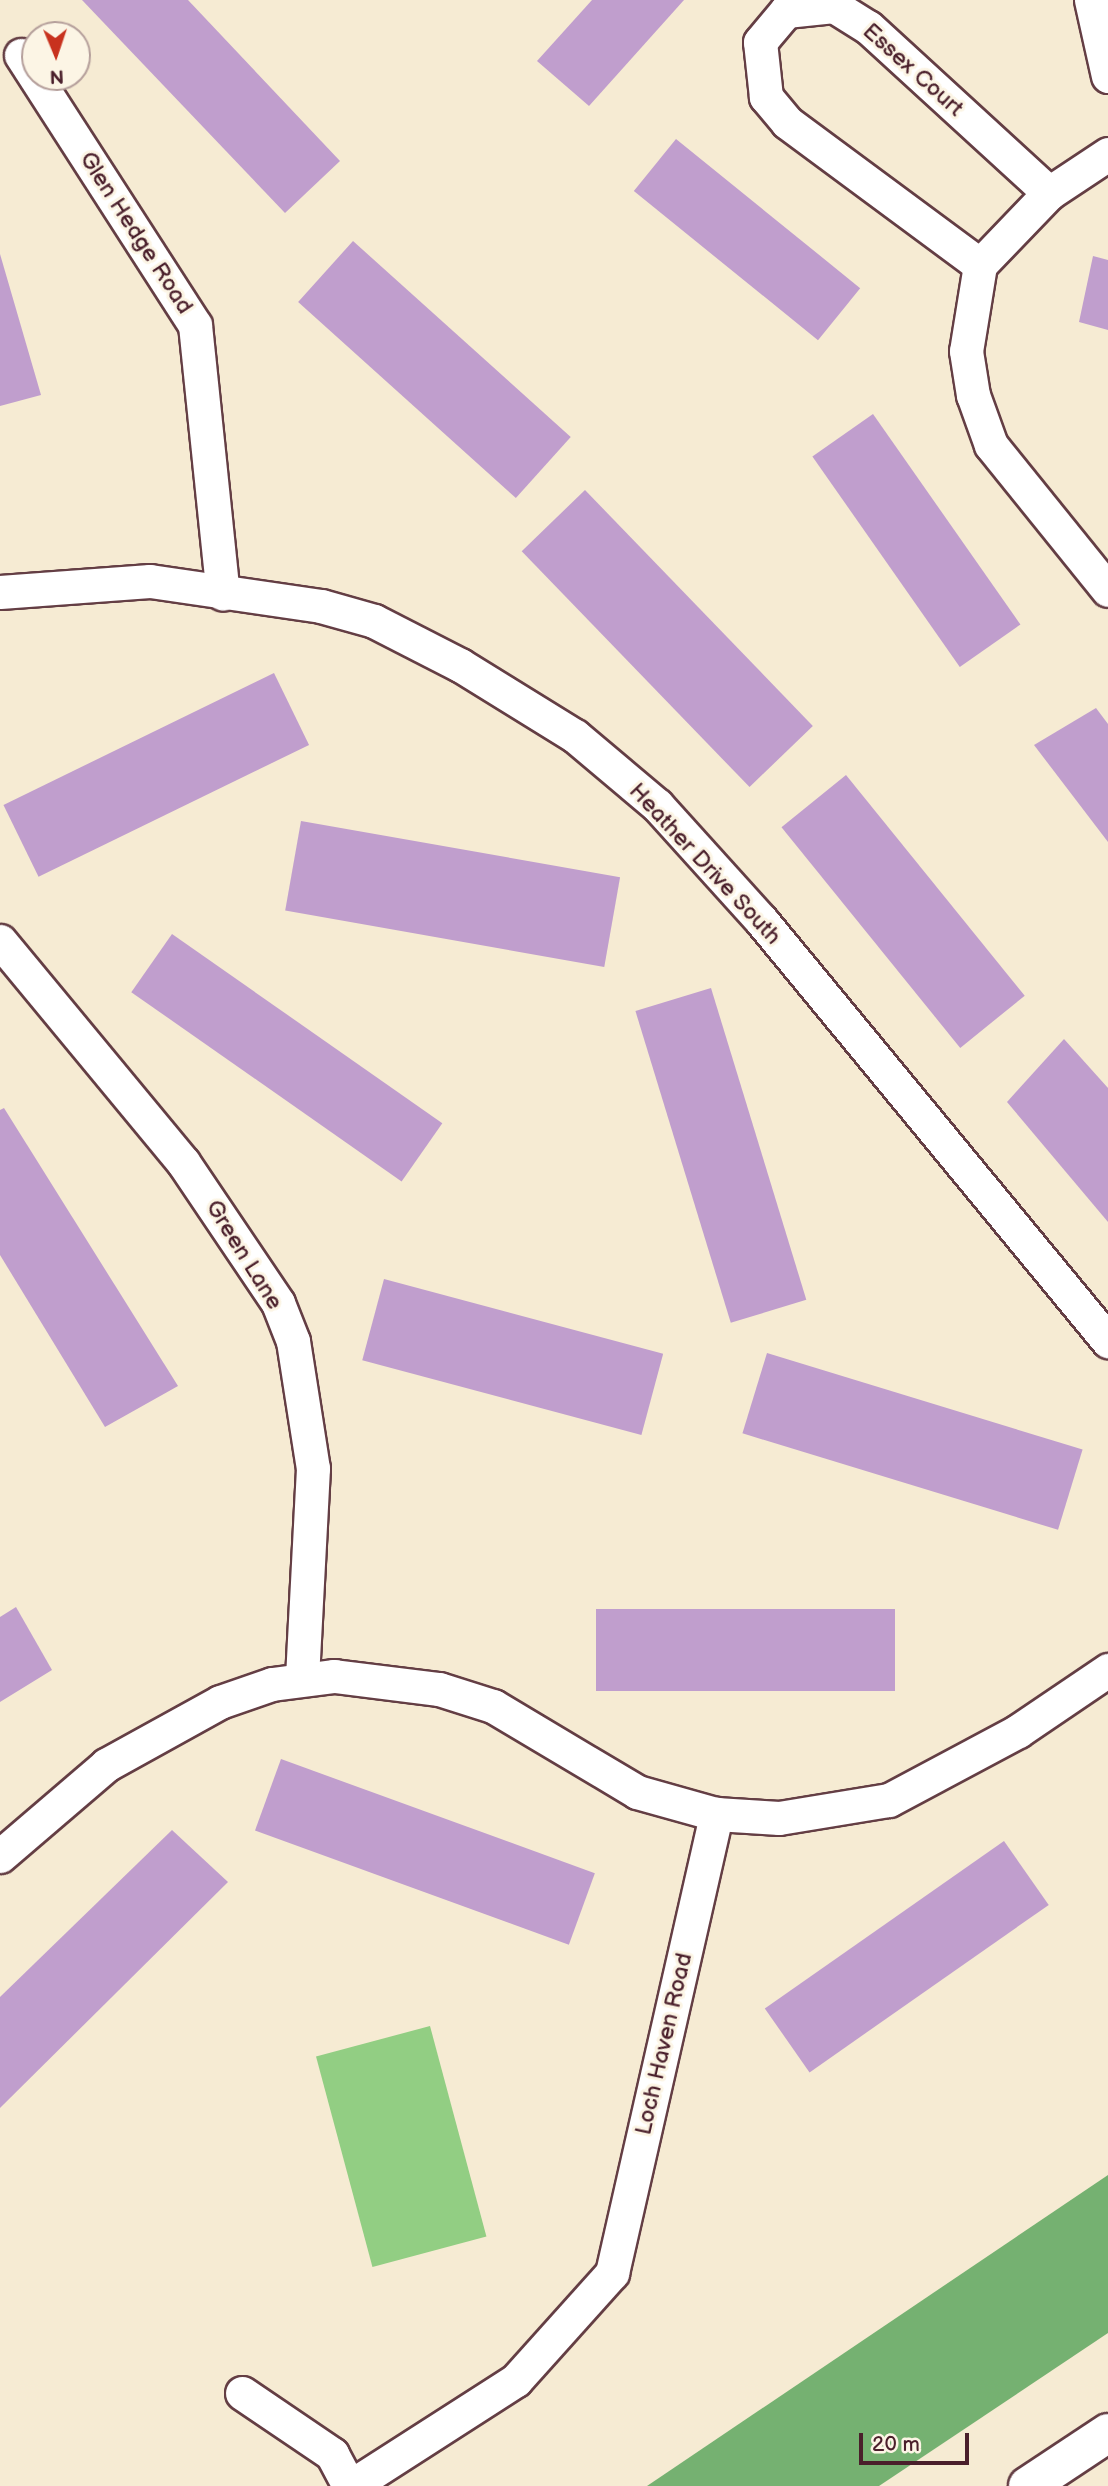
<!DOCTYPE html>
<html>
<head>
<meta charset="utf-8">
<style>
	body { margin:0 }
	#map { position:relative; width:1108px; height:2486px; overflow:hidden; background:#f6ebd3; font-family:"Balsamiq Sans",sans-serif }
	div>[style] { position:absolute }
	.green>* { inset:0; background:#92ce83; transform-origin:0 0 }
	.forest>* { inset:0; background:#75b171 }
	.building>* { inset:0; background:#c09ecd; transform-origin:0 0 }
	.roads { filter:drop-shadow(2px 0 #643e44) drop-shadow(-2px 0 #643e44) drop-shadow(0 2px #643e44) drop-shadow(0 -2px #643e44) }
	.minor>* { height:33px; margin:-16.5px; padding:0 16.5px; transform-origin:16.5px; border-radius:16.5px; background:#fff }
	.motorway>* { height:38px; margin:-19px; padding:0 19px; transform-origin:19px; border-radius:19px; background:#fff }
	span { translate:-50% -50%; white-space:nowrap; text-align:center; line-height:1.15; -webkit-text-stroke:6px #fcf5e5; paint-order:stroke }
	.street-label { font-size:23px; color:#4a1f2b }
	.north { position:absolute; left:21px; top:21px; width:70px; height:70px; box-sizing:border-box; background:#fcf5e5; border:2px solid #b59f9b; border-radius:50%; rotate:178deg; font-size:19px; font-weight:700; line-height:28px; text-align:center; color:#4a1f2b }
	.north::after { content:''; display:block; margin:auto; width:24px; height:32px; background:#c8321e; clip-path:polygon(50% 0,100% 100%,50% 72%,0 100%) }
	.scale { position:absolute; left:859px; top:2433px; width:110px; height:32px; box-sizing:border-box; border:4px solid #4a1f2b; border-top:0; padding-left:9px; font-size:21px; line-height:24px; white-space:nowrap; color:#4a1f2b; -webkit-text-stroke:5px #fcf5e5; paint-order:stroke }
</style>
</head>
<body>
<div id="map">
	<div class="green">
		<i style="left:430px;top:2026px;width:218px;height:118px;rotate:75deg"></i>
	</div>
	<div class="forest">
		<i style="clip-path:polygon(1108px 2175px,1108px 2333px,879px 2486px,647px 2486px)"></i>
	</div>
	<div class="building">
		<i style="clip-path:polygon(82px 0,188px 0,340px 161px,285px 213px)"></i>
		<i style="clip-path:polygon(592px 0,684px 0,589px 106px,537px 61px)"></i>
		<i style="left:676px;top:139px;width:237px;height:67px;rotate:39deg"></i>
		<i style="left:353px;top:241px;width:293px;height:82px;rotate:42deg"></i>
		<i style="clip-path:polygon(0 254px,41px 395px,0 406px)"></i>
		<i style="clip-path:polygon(1093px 256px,1108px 260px,1108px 330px,1079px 322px)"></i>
		<i style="left:873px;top:414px;width:257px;height:74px;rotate:55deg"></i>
		<i style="left:585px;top:490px;width:328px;height:88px;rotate:46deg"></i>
		<i style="left:274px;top:673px;width:80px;height:301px;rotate:64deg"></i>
		<i style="clip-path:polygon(1096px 708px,1108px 724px,1108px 842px,1034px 745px)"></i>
		<i style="left:846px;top:775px;width:284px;height:83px;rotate:51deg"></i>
		<i style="left:301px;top:821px;width:324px;height:91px;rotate:10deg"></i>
		<i style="left:172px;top:934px;width:330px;height:71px;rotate:35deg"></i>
		<i style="left:711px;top:988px;width:326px;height:79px;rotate:73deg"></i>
		<i style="clip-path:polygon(1064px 1039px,1108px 1088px,1108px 1222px,1007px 1102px)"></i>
		<i style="clip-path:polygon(4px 1108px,178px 1386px,105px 1427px,0 1255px,0 1110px)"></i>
		<i style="left:384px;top:1279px;width:289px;height:84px;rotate:15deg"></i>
		<i style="left:767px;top:1353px;width:330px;height:84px;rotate:17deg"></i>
		<i style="clip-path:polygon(16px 1607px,52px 1670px,0 1702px,0 1617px)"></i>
		<i style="left:596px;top:1609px;width:299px;height:82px"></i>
		<i style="left:281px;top:1759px;width:334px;height:76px;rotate:20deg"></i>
		<i style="clip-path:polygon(172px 1830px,228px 1882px,0 2108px,0 1997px)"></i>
		<i style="left:1004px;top:1841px;width:78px;height:292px;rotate:55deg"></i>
	</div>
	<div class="roads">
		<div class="minor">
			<i style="left:1091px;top:0;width:78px;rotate:77.4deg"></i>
			<i style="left:21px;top:55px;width:321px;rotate:57.2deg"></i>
			<i style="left:195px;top:325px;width:270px;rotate:84.1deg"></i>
			<i style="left:1108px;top:154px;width:71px;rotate:146.5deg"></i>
			<i style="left:1049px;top:193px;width:100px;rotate:133.8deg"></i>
			<i style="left:980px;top:265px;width:87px;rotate:99.2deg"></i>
			<i style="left:966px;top:351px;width:45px;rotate:81deg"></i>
			<i style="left:973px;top:395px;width:53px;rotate:70.2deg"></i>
			<i style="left:991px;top:445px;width:186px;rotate:51.1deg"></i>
			<i style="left:980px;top:265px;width:240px;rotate:-143.5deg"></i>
			<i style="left:787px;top:122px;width:33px;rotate:-130deg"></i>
			<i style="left:766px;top:97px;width:55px;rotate:-96.2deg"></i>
			<i style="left:760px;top:42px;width:40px;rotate:-50deg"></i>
			<i style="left:786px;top:11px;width:48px;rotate:-5.9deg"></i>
			<i style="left:834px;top:6px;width:40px;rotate:32deg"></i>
			<i style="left:868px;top:27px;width:246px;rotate:42.5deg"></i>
			<i style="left:0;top:592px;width:150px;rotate:-4.2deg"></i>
			<i style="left:150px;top:581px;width:173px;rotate:8.3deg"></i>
			<i style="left:321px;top:606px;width:55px;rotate:15.8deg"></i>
			<i style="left:374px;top:621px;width:97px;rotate:27.1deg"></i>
			<i style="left:460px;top:665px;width:135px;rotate:31.7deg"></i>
			<i style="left:575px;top:736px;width:107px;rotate:40.1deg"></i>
			<i style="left:657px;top:805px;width:155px;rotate:47.9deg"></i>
			<i style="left:761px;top:920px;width:546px;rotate:50.5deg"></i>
			<i style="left:0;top:941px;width:287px;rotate:50.4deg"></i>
			<i style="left:183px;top:1162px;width:170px;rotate:56deg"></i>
			<i style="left:278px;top:1303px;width:41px;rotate:68.5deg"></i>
			<i style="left:293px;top:1341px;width:129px;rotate:81.1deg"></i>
			<i style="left:313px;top:1468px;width:211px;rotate:93deg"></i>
			<i style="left:0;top:1856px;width:140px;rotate:-40.6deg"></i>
			<i style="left:106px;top:1765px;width:130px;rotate:-28.9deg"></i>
			<i style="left:220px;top:1702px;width:55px;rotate:-19.1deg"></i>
			<i style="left:272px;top:1684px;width:63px;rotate:-7.4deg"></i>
			<i style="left:334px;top:1676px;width:106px;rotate:7.1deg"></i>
			<i style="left:439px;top:1689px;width:57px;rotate:17.5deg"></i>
			<i style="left:493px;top:1706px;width:168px;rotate:30.8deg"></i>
			<i style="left:637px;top:1792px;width:82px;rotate:15.6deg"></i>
			<i style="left:716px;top:1814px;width:63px;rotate:3.6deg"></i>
			<i style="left:779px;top:1818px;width:111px;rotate:-9.3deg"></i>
			<i style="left:889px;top:1800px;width:146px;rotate:-28.1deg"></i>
			<i style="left:1018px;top:1731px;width:109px;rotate:-34.1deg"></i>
			<i style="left:242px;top:2393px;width:109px;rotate:34.1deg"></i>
			<i style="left:332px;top:2454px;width:36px;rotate:62deg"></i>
			<i style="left:351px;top:2486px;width:196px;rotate:-32.7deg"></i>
			<i style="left:516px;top:2380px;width:144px;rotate:-48.1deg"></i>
			<i style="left:612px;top:2273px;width:471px;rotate:-77.2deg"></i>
		</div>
		<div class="motorway">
			<i style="left:1028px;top:2486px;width:96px;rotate:-33.5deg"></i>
		</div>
	</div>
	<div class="street-label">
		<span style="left:913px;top:70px;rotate:42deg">Essex Court</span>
		<span style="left:136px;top:233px;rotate:57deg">Glen Hedge Road</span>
		<span style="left:705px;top:864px;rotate:47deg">Heather Drive South</span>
		<span style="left:244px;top:1255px;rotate:58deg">Green Lane</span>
		<span style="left:664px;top:2044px;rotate:-77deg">Loch Haven Road</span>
	</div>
	<div class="north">N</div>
	<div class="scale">20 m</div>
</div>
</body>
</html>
